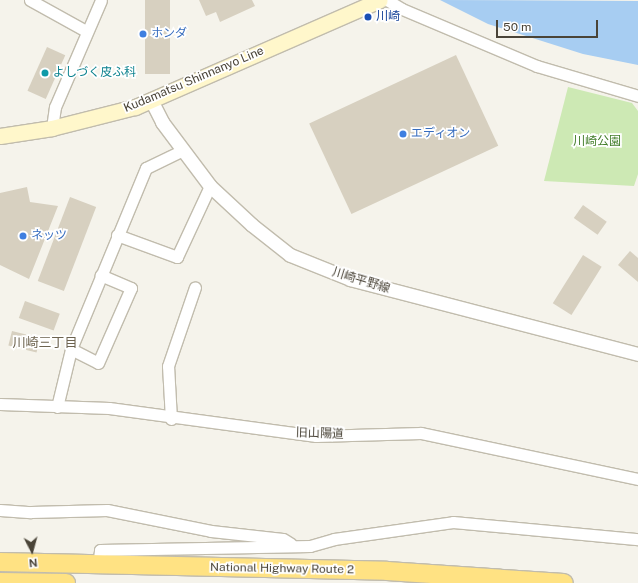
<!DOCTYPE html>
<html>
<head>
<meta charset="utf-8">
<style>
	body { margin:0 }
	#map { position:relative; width:638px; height:583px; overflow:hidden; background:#f5f3eb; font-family:"Public Sans","Noto Sans JP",sans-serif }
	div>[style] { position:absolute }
	.green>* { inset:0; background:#cde9b4 }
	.water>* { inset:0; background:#a7cdf2 }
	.building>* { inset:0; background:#d7d0c0; transform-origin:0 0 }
	.roads { filter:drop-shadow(1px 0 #c1bcad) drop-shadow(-1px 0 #c1bcad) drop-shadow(0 1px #c1bcad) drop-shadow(0 -1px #c1bcad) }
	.minor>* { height:11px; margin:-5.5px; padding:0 5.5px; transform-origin:5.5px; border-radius:5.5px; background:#fff }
	.tertiary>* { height:13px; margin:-6.5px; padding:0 6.5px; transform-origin:6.5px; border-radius:6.5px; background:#fff }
	.secondary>* { height:15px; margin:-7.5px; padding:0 7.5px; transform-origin:7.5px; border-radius:7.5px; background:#fff7cb }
	.trunk>* { height:18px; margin:-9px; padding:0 9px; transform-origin:9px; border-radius:9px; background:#ffe283 }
	.dots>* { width:11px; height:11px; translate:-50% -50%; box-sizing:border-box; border:2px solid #fff; border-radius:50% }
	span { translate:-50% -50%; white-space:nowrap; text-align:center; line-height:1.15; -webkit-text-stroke:3.5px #fff; paint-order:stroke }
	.transit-label { font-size:12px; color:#164399 }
	.left { translate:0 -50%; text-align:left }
	.shop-label { font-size:12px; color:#366cbe }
	.culture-label { font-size:12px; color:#0d838f }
	.street-label { font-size:12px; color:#4a4438 }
	.park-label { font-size:12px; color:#427d2a }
	.neighbourhood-label { font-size:13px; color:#6d634f }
	.north { position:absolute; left:12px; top:531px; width:40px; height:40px; -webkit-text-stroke:3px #fff; paint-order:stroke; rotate:174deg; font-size:11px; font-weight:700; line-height:16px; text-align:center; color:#4a4438 }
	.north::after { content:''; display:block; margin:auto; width:14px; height:18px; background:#4a4438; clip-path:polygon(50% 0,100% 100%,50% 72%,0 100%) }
	.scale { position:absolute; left:496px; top:20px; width:102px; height:18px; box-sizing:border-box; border:2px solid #4a4438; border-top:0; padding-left:5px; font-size:12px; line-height:14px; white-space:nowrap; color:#4a4438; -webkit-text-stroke:3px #fff; paint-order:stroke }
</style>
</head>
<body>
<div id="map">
	<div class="green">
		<i style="clip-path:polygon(568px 87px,632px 103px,638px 111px,638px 174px,634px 186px,544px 181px)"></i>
	</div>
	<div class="water">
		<i style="clip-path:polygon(440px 0,638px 1px,638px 65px,583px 54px,488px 24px)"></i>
	</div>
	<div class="building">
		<i style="left:145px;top:0;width:25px;height:74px"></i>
		<i style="clip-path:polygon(199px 0,252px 0,255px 6px,220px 22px,216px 12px,206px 16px)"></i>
		<i style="left:47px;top:47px;width:20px;height:48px;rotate:24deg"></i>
		<i style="left:456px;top:55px;width:100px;height:162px;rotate:65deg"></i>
		<i style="clip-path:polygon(27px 187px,30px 202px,58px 206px,29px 279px,0 265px,0 193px)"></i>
		<i style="left:70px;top:197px;width:28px;height:90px;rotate:21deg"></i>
		<i style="left:583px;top:205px;width:29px;height:16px;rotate:35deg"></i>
		<i style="clip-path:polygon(630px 251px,638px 258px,638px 282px,618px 265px)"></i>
		<i style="left:583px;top:255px;width:22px;height:57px;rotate:32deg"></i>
		<i style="left:25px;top:301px;width:37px;height:18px;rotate:20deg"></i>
		<i style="left:12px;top:331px;width:29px;height:15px;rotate:14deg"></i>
	</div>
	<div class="roads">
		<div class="minor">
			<i style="left:30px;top:0;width:64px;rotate:29deg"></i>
			<i style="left:387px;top:0;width:17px;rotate:31deg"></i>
			<i style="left:402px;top:9px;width:147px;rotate:22.9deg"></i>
			<i style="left:537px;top:66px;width:105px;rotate:16.5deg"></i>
			<i style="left:52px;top:128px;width:21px;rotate:-82deg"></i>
			<i style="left:55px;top:107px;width:116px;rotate:-66.7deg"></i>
			<i style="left:117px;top:235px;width:64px;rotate:20.1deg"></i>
			<i style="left:177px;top:257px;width:78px;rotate:-65.1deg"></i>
			<i style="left:71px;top:349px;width:30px;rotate:27deg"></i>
			<i style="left:98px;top:363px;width:82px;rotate:-66.3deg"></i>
			<i style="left:131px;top:288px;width:33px;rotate:-157deg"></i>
			<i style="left:0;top:404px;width:109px;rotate:2.1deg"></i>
			<i style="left:109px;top:408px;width:209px;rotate:7.7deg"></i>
			<i style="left:316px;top:436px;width:105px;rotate:-1.6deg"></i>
			<i style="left:421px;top:433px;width:222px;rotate:12deg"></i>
			<i style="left:57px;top:407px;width:60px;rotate:-76.4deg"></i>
			<i style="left:71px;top:349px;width:196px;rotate:-67.5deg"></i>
			<i style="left:146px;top:168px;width:41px;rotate:-25.9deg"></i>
			<i style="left:171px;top:419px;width:53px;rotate:-93.2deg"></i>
			<i style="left:168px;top:366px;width:83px;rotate:-71.1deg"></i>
			<i style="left:0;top:510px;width:31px;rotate:4deg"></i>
			<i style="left:31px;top:512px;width:76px;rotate:-1.5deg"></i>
			<i style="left:107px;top:510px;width:106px;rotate:11.4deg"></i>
			<i style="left:211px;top:531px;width:72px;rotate:6.3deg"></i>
			<i style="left:283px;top:539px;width:9px;rotate:32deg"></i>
			<i style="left:98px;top:565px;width:15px;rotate:-82deg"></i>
			<i style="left:100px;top:550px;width:210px;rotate:-1.1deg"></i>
			<i style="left:310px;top:546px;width:25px;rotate:-16deg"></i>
			<i style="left:334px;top:539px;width:120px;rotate:-8.1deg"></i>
			<i style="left:453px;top:522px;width:186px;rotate:5.3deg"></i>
		</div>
		<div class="tertiary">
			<i style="left:151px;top:100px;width:25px;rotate:63deg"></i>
			<i style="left:162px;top:122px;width:80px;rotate:53.1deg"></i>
			<i style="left:210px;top:186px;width:57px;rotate:42.9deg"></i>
			<i style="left:252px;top:225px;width:48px;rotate:38.3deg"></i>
			<i style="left:290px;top:255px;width:65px;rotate:21.8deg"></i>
			<i style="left:350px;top:279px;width:298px;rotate:14.6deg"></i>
		</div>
		<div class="secondary">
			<i style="left:0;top:136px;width:53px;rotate:-8.7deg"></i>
			<i style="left:52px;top:128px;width:86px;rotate:-14.2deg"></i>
			<i style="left:135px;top:107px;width:267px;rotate:-23.6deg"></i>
		</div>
		<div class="trunk">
			<i style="left:0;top:562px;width:387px;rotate:1.3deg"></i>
			<i style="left:387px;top:571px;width:177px;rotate:3.9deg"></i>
			<i style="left:0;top:582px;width:66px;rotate:0.9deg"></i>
		</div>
	</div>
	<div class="dots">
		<i style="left:368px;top:17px;background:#1a4fb4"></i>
		<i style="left:143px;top:34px;background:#3f7fe0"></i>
		<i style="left:45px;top:73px;background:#0f9aa8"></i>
		<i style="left:403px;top:134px;background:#3f7fe0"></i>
		<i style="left:23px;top:236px;background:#3f7fe0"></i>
	</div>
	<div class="transit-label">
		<span class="left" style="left:376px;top:17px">川崎</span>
	</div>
	<div class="shop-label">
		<span class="left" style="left:151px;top:34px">ホンダ</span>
		<span class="left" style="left:411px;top:134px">エディオン</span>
		<span class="left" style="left:31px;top:236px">ネッツ</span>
	</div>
	<div class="culture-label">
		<span class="left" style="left:53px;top:73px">よしづく皮ふ科</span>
	</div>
	<div class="street-label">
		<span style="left:194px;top:80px;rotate:-23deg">Kudamatsu Shinnanyo Line</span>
		<span style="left:361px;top:281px;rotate:17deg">川崎平野線</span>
		<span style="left:320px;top:434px;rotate:2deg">旧山陽道</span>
		<span style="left:282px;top:569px;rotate:1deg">National Highway Route 2</span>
	</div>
	<div class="park-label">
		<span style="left:597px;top:142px">川崎公園</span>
	</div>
	<div class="neighbourhood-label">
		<span style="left:45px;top:343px">川崎三丁目</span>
	</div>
	<div class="north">N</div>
	<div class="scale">50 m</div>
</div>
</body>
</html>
